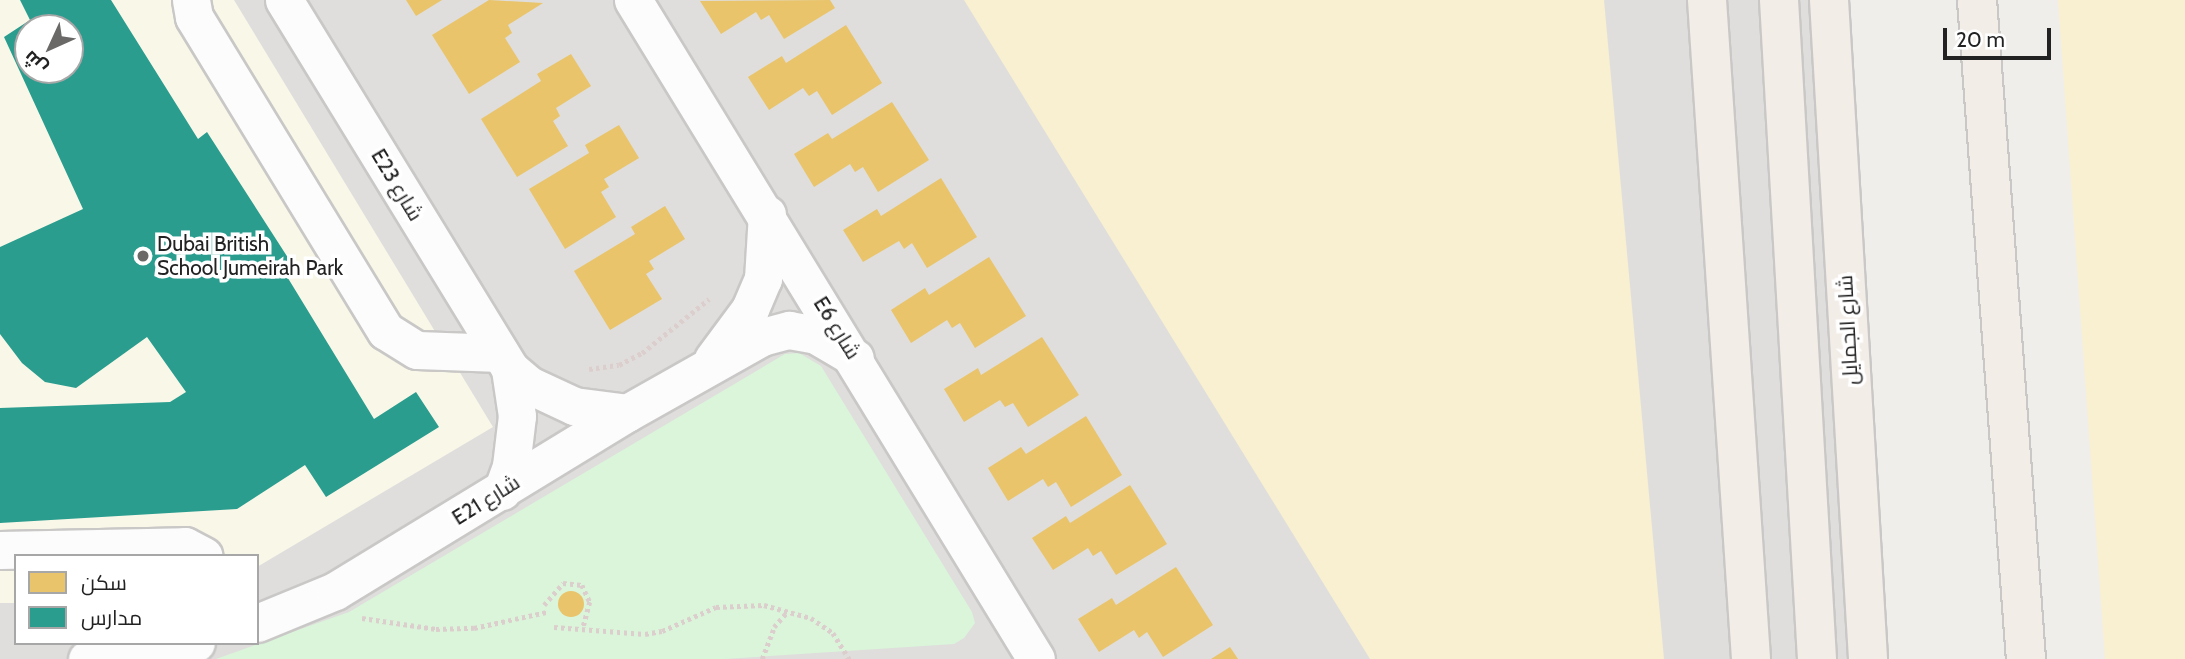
<!DOCTYPE html>
<html>
<head>
<meta charset="utf-8">
<style>
	body { margin:0 }
	#map { position:relative; width:2185px; height:659px; overflow:hidden; background:#f0eeeb; font-family:Cabin,Cairo,sans-serif }
	div>[style] { position:absolute }
	.residential>* { inset:0; background:#dfdedc }
	.education>* { inset:0; background:#f8f7e8 }
	.sand>* { inset:0; background:#f8f0d0 }
	.park>* { inset:0; background:#daf5da }
	.homes>* { inset:0; background:#e9c46a }
	.round { border-radius:50% }
	.schools>* { inset:0; background:#2a9d8f }
	.path>* { height:4.5px; margin-top:-2.25px; transform-origin:0; background:repeating-linear-gradient(90deg,#dccecd 0 3.5px,transparent 0 7px) }
	.roads { filter:drop-shadow(2px 0 #c9c8c7) drop-shadow(-2px 0 #c9c8c7) drop-shadow(0 2px #c9c8c7) drop-shadow(0 -2px #c9c8c7) }
	.minor>* { height:37px; margin:-18.5px; padding:0 18.5px; transform-origin:18.5px; border-radius:18.5px; background:#fdfcfc }
	.major>* { height:38px; margin:-19px; padding:0 19px; transform-origin:19px; border-radius:19px; background:#f3ede7 }
	.dots>* { width:19px; height:19px; translate:-50% -50%; box-sizing:border-box; border:4px solid #fff; border-radius:50% }
	span { translate:-50% -50%; white-space:nowrap; text-align:center; line-height:1.15; -webkit-text-stroke:7px #fff; paint-order:stroke }
	.street-label { font-size:21px; color:#222 }
	.poi-label { font-size:21px; color:#222 }
	.left { translate:0 -50%; text-align:left }
	.legend { position:absolute; left:14px; top:554px; width:245px; height:91px; box-sizing:border-box; background:#fff; border:2px solid #a7a7a7; margin:0; padding:9px 12px; list-style:none; font-size:21px; color:#222 }
	.legend li { display:flex; align-items:center; gap:14px; height:35px }
	.legend b { width:35px; border:2px solid #a7a7a7 }
	.north { position:absolute; left:14px; top:14px; width:70px; height:70px; box-sizing:border-box; background:#fff; border:2px solid #a7a7a7; border-radius:50%; rotate:225deg; font-size:19px; font-weight:700; line-height:28px; text-align:center; color:#222 }
	.north::after { content:''; display:block; margin:auto; width:24px; height:32px; background:#6a6968; clip-path:polygon(50% 0,100% 100%,50% 72%,0 100%) }
	.scale { position:absolute; left:1943px; top:28px; width:108px; height:32px; box-sizing:border-box; border:4px solid #222; border-top:0; padding-left:9px; font-size:21px; line-height:24px; white-space:nowrap; color:#222; -webkit-text-stroke:5px #fff; paint-order:stroke }
</style>
</head>
<body>
<div id="map">
	<div class="residential">
		<i style="clip-path:polygon(evenodd,0 0,1832px 0,1874px 659px,0 659px,0 0,28px 28px,70px 28px,70px 70px,28px 70px,28px 28px,0 0,16px 556px,257px 556px,257px 643px,16px 643px,16px 556px)"></i>
	</div>
	<div class="education">
		<i style="clip-path:polygon(evenodd,0 0,234px 0,493px 427px,257px 567px,257px 556px,16px 556px,16px 603px,0 603px,0 0,28px 28px,70px 28px,70px 70px,28px 70px,28px 28px)"></i>
	</div>
	<div class="sand">
		<i style="clip-path:polygon(964px 0,1604px 0,1664px 659px,1370px 659px)"></i>
		<i style="clip-path:polygon(2058px 0,2185px 0,2185px 659px,2105px 659px)"></i>
	</div>
	<div class="park">
		<i style="clip-path:polygon(799px 353px,821px 366px,972px 612px,975px 623px,964px 638px,954px 644px,725px 659px,216px 659px,349px 612px,785px 354px)"></i>
	</div>
	<div class="homes">
		<i style="clip-path:polygon(406px 0,442px 0,416px 16px)"></i>
		<i style="clip-path:polygon(489px 0,543px 3px,508px 25px,512px 33px,505px 38px,520px 62px,469px 94px,432px 35px)"></i>
		<i style="clip-path:polygon(830px 0,835px 8px,784px 39px,769px 15px,761px 20px,756px 12px,721px 34px,700px 1px)"></i>
		<i style="clip-path:polygon(846px 25px,882px 83px,832px 115px,817px 91px,809px 96px,803px 88px,769px 110px,748px 77px,782px 56px,786px 63px)"></i>
		<i style="clip-path:polygon(571px 54px,591px 86px,556px 108px,560px 116px,553px 121px,568px 146px,517px 177px,481px 119px,541px 81px,537px 74px)"></i>
		<i style="clip-path:polygon(892px 102px,929px 160px,878px 192px,863px 167px,855px 172px,850px 164px,814px 187px,794px 154px,828px 133px,832px 139px)"></i>
		<i style="clip-path:polygon(619px 125px,639px 158px,604px 179px,609px 187px,601px 192px,616px 217px,565px 249px,529px 189px,589px 153px,585px 145px)"></i>
		<i style="clip-path:polygon(941px 178px,977px 237px,927px 268px,912px 243px,904px 249px,899px 241px,863px 262px,843px 230px,877px 209px,881px 216px)"></i>
		<i style="clip-path:polygon(665px 206px,685px 239px,649px 261px,654px 269px,646px 274px,662px 299px,610px 330px,574px 271px,635px 234px,631px 227px)"></i>
		<i style="clip-path:polygon(989px 257px,1026px 316px,975px 348px,960px 323px,952px 328px,947px 320px,911px 343px,891px 310px,925px 288px,929px 295px)"></i>
		<i style="clip-path:polygon(1042px 337px,1079px 395px,1028px 427px,1013px 403px,1005px 407px,1000px 400px,964px 422px,944px 389px,978px 368px,981px 375px)"></i>
		<i style="clip-path:polygon(1086px 416px,1122px 475px,1071px 507px,1056px 482px,1048px 487px,1043px 479px,1008px 501px,988px 468px,1021px 447px,1026px 454px)"></i>
		<i style="clip-path:polygon(1130px 485px,1167px 544px,1116px 575px,1101px 551px,1093px 556px,1088px 548px,1053px 570px,1032px 538px,1066px 516px,1070px 523px)"></i>
		<i style="clip-path:polygon(1176px 567px,1213px 625px,1163px 657px,1147px 632px,1139px 638px,1134px 630px,1099px 652px,1078px 619px,1112px 598px,1116px 605px)"></i>
		<i class="round" style="left:558px;top:591px;width:26px;height:26px"></i>
		<i style="clip-path:polygon(1230px 647px,1238px 659px,1211px 659px)"></i>
	</div>
	<div class="schools">
		<i style="clip-path:polygon(evenodd,20px 0,111px 0,198px 139px,207px 132px,292px 264px,283px 270px,374px 419px,416px 392px,439px 427px,326px 497px,305px 465px,237px 509px,0 523px,0 408px,170px 402px,186px 392px,147px 337px,76px 388px,45px 382px,22px 363px,0 334px,0 247px,83px 209px,4px 37px,30px 20px,20px 0,28px 28px,70px 28px,70px 70px,28px 70px,28px 28px)"></i>
	</div>
	<div class="path">
		<i style="left:589px;top:369px;width:30px;rotate:-8deg"></i>
		<i style="left:619px;top:365px;width:26px;rotate:-28deg"></i>
		<i style="left:642px;top:353px;width:86px;rotate:-38.9deg"></i>
		<i style="left:544px;top:605px;width:29px;rotate:-49deg"></i>
		<i style="left:563px;top:583px;width:19px;rotate:6deg"></i>
		<i style="left:582px;top:585px;width:19px;rotate:65deg"></i>
		<i style="left:590px;top:602px;width:28px;rotate:105deg"></i>
		<i style="left:362px;top:618px;width:75px;rotate:8.5deg"></i>
		<i style="left:436px;top:629px;width:38px;rotate:-2deg"></i>
		<i style="left:474px;top:628px;width:75px;rotate:-12.4deg"></i>
		<i style="left:554px;top:627px;width:91px;rotate:4.4deg"></i>
		<i style="left:645px;top:634px;width:17px;rotate:-10deg"></i>
		<i style="left:662px;top:631px;width:59px;rotate:-24deg"></i>
		<i style="left:716px;top:607px;width:48px;rotate:-2.4deg"></i>
		<i style="left:764px;top:605px;width:49px;rotate:15.5deg"></i>
		<i style="left:811px;top:618px;width:27px;rotate:34deg"></i>
		<i style="left:833px;top:633px;width:31px;rotate:58deg"></i>
		<i style="left:762px;top:659px;width:34px;rotate:-69deg"></i>
		<i style="left:774px;top:627px;width:20px;rotate:-49deg"></i>
	</div>
	<div class="roads">
		<div class="minor">
			<i style="left:191px;top:0;width:17px;rotate:80deg"></i>
			<i style="left:194px;top:17px;width:368px;rotate:58.6deg"></i>
			<i style="left:386px;top:331px;width:36px;rotate:32deg"></i>
			<i style="left:417px;top:350px;width:83px;rotate:2.1deg"></i>
			<i style="left:284px;top:0;width:433px;rotate:58.5deg"></i>
			<i style="left:510px;top:369px;width:25px;rotate:40deg"></i>
			<i style="left:529px;top:385px;width:50px;rotate:25deg"></i>
			<i style="left:574px;top:406px;width:53px;rotate:7.5deg"></i>
			<i style="left:633px;top:0;width:772px;rotate:58.55deg"></i>
			<i style="left:713px;top:359px;width:62px;rotate:-53.5deg"></i>
			<i style="left:750px;top:309px;width:33px;rotate:-67deg"></i>
			<i style="left:763px;top:279px;width:65px;rotate:-86.5deg"></i>
			<i style="left:502px;top:491px;width:27px;rotate:-70deg"></i>
			<i style="left:511px;top:466px;width:50px;rotate:-83.2deg"></i>
			<i style="left:517px;top:416px;width:48px;rotate:-98.5deg"></i>
			<i style="left:0;top:550px;width:185px;rotate:-1.2deg"></i>
			<i style="left:185px;top:546px;width:21px;rotate:28deg"></i>
			<i style="left:257px;top:623px;width:84px;rotate:-22.3deg"></i>
			<i style="left:335px;top:591px;width:342px;rotate:-31.4deg"></i>
			<i style="left:627px;top:413px;width:155px;rotate:-29.4deg"></i>
			<i style="left:762px;top:337px;width:28px;rotate:-15deg"></i>
			<i style="left:789px;top:330px;width:27px;rotate:10deg"></i>
			<i style="left:816px;top:335px;width:45px;rotate:30.5deg"></i>
			<i style="left:87px;top:659px;width:110px;rotate:-8.4deg"></i>
		</div>
		<div class="major">
			<i style="left:1707px;top:0;width:660px;rotate:86.18deg"></i>
			<i style="left:1779px;top:0;width:660px;rotate:86.7deg"></i>
			<i style="left:1829px;top:0;width:660px;rotate:86.61deg"></i>
			<i style="left:1977px;top:0;width:661px;rotate:85.75deg"></i>
		</div>
	</div>
	<div class="dots">
		<i style="left:143px;top:256px;background:#6a6968"></i>
	</div>
	<div class="street-label">
		<span style="left:397px;top:185px;rotate:59deg">E23 شارع</span>
		<span style="left:837px;top:328px;rotate:58deg">E6 شارع</span>
		<span style="left:1848px;top:330px;rotate:-93deg">شارع الجمايل</span>
		<span style="left:486px;top:500px;rotate:-32deg">E21 شارع</span>
	</div>
	<div class="poi-label">
		<span class="left" style="left:157px;top:256px">Dubai British<br>School Jumeirah Park</span>
	</div>
	<ul class="legend">
	<li><b style="height:19px;background:#e9c46a"></b>سكن</li>
	<li><b style="height:19px;background:#2a9d8f"></b>مدارس</li>
	</ul>
	<div class="north">ش</div>
	<div class="scale">20 m</div>
</div>
</body>
</html>
